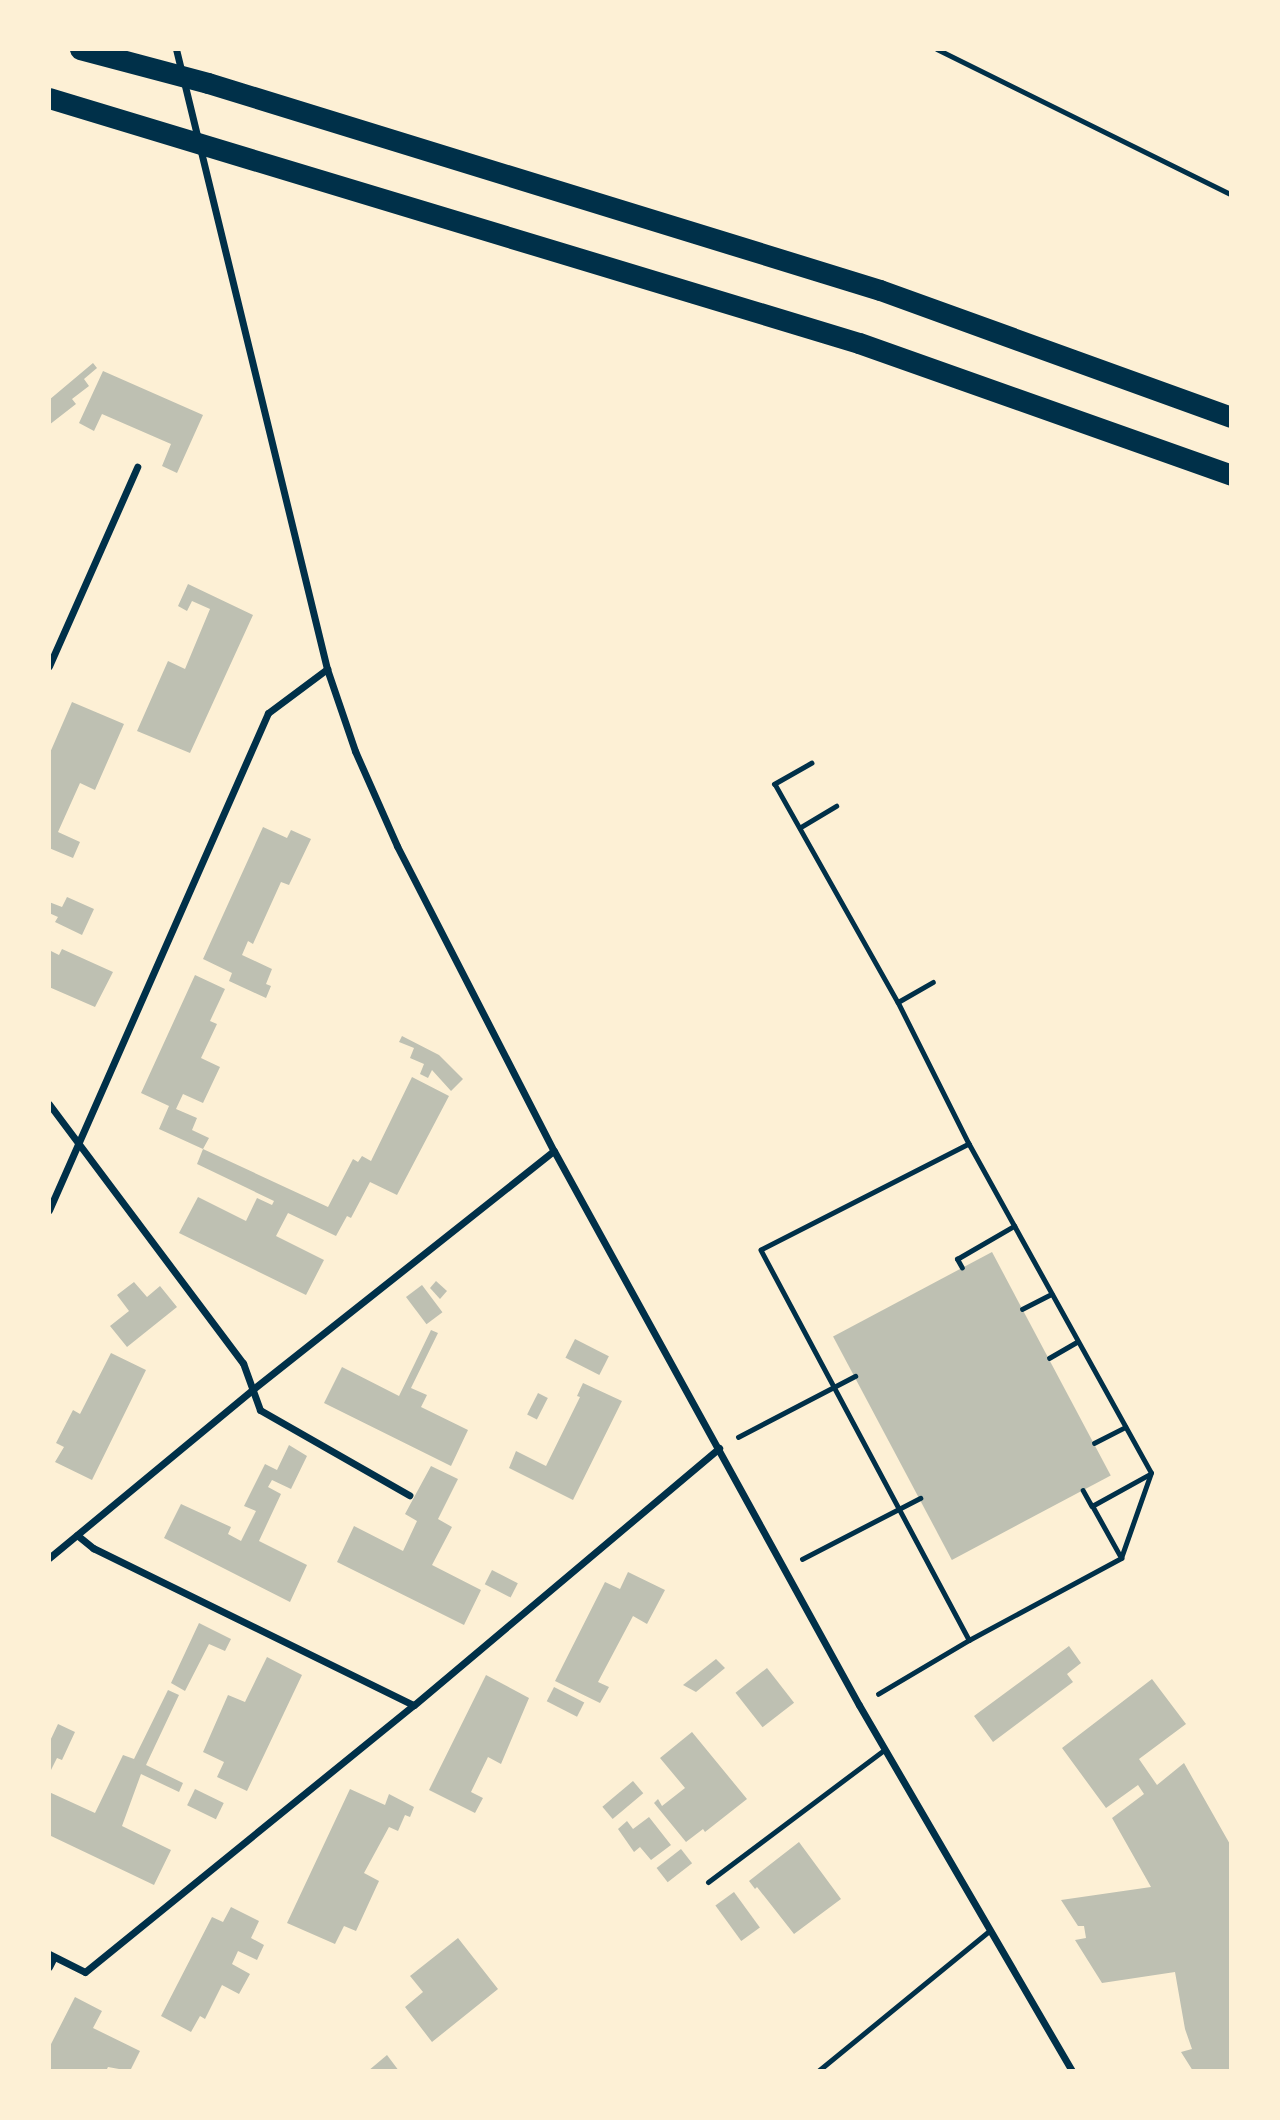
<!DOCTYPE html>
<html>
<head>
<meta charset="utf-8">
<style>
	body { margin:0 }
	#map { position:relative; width:1280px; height:2120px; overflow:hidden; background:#fdf0d5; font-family:"IBM Plex Sans",sans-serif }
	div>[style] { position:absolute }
	.building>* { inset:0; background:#bec0b2; transform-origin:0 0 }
	.path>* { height:4.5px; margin:-2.25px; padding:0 2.25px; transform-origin:2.25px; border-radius:2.25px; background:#003049 }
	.service>* { height:5px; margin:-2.5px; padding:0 2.5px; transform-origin:2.5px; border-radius:2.5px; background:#003049 }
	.minor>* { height:7px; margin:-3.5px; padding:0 3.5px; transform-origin:3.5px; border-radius:3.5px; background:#003049 }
	.motorway>* { height:21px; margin:-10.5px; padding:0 10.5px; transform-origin:10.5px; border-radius:10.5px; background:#003049 }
	span { translate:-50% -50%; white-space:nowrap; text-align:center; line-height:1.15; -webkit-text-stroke:5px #fdf0d5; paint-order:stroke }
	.frame { position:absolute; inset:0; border:51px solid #fdf0d5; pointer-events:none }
</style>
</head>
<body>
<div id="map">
	<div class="building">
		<i style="clip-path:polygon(93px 363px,97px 368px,84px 379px,89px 386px,72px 399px,76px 404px,49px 425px,49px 400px)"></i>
		<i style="clip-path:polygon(103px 371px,203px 415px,177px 473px,162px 466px,171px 444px,102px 414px,94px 431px,79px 423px)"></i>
		<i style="clip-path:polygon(188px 584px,253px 615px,190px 753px,137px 731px,168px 661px,185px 669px,210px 609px,192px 601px,187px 611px,178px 606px)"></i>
		<i style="clip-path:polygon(72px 702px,124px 724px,95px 790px,80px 783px,58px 832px,80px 842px,73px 858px,49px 848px,49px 755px)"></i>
		<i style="clip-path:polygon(263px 827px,287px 838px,291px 830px,311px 839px,289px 885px,281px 882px,253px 944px,248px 941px,242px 955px,272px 969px,266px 984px,271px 986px,266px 998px,229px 981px,232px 973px,203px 959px)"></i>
		<i style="clip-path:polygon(67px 897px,94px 909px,82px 935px,55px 922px,58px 917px,49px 913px,49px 902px,62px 907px)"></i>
		<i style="clip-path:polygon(62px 949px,113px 972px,95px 1007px,49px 987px,49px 950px,59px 955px)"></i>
		<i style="clip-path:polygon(195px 975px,225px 989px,210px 1021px,217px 1024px,201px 1058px,220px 1067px,203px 1103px,183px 1094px,176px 1109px,197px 1118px,192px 1130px,209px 1138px,203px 1149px,159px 1129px,169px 1106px,141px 1093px)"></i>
		<i style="clip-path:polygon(402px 1036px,439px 1055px,463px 1079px,451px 1091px,432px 1070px,428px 1078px,420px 1074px,424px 1064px,410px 1058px,414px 1048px,399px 1042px)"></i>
		<i style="clip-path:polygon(412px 1077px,449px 1096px,397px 1195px,370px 1182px,351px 1218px,347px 1216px,336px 1236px,288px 1213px,276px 1236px,324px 1260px,306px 1295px,179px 1233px,198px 1197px,246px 1221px,257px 1198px,272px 1205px,274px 1201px,197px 1164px,203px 1149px,328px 1207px,353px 1159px,358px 1162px,362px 1156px,371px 1161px)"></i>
		<i style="left:992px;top:1252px;width:253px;height:180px;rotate:62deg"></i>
		<i style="clip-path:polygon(436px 1281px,447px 1291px,440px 1299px,430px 1288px)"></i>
		<i style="clip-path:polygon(134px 1282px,147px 1297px,160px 1286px,177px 1307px,127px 1347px,110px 1326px,129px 1311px,117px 1295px)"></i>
		<i style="left:422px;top:1285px;width:34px;height:20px;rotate:53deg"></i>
		<i style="clip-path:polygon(431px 1330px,438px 1333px,411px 1388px,427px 1395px,421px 1407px,468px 1430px,451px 1466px,324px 1403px,342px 1367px,399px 1396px)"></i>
		<i style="left:575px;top:1339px;width:38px;height:21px;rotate:27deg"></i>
		<i style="clip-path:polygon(111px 1353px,146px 1370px,92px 1480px,55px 1462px,64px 1447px,56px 1443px,73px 1410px,80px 1414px)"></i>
		<i style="clip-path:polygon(583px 1383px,622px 1401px,573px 1500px,509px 1468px,516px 1451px,546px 1466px,580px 1397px,577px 1396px)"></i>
		<i style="left:538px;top:1393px;width:11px;height:24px;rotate:27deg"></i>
		<i style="clip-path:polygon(289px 1445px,307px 1456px,291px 1489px,272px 1480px,268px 1487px,281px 1494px,259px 1541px,307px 1565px,290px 1602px,164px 1538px,181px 1504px,231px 1527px,228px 1534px,241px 1541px,256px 1511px,244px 1506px,265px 1464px,277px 1470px)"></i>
		<i style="clip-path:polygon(431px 1466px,458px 1479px,438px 1519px,452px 1527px,432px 1565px,481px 1590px,464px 1625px,337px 1562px,354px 1526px,403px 1551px,417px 1521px,405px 1514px)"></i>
		<i style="left:492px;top:1570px;width:29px;height:16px;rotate:27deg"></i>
		<i style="clip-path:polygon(628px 1572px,665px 1590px,647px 1624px,633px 1616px,598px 1682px,609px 1687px,600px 1703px,555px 1681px,605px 1582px,620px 1589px)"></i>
		<i style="clip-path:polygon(199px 1623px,231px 1639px,225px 1651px,209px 1644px,185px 1691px,171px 1683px)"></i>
		<i style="clip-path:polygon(1069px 1646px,1081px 1663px,1067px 1674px,1073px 1682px,993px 1742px,974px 1716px)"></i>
		<i style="clip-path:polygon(267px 1657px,302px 1675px,247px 1791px,217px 1777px,224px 1762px,203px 1752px,228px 1695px,245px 1702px)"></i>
		<i style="clip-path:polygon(716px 1659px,725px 1668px,696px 1692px,683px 1685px)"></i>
		<i style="left:767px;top:1668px;width:44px;height:40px;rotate:52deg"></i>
		<i style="clip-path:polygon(486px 1675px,529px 1698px,501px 1764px,488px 1757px,471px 1792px,483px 1798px,475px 1813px,429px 1790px)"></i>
		<i style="clip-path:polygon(1152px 1679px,1186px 1724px,1139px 1759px,1157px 1785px,1184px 1763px,1231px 1846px,1231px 2071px,1193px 2071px,1181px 2052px,1192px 2049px,1185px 2029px,1175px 1972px,1102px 1983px,1075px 1940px,1086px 1938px,1084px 1926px,1078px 1926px,1061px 1900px,1151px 1887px,1112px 1818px,1144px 1794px,1138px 1785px,1106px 1808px,1062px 1748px)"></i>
		<i style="left:554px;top:1687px;width:34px;height:16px;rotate:27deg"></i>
		<i style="clip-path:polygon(168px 1690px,179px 1695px,146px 1765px,183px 1783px,179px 1792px,141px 1774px,122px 1826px,171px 1850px,154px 1885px,49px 1835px,49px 1792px,95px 1813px,123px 1755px,134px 1759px)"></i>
		<i style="clip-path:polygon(58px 1724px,75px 1732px,62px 1760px,57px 1758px,49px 1774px,49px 1743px)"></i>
		<i style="clip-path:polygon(692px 1732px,747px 1799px,705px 1832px,703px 1829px,686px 1842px,654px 1803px,658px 1799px,662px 1806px,685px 1788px,660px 1758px)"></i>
		<i style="left:633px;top:1781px;width:16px;height:40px;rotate:50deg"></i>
		<i style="left:195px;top:1789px;width:32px;height:18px;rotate:26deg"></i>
		<i style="clip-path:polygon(350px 1789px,385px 1805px,389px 1794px,414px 1807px,410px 1817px,405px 1815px,398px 1831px,389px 1827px,364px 1873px,379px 1881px,356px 1931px,344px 1926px,335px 1944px,287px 1923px)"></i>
		<i style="clip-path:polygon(649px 1817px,671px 1845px,651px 1860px,640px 1847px,634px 1852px,618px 1829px,627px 1821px,633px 1829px)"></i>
		<i style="clip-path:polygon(799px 1842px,841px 1899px,794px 1934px,757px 1887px,755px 1889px,749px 1881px)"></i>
		<i style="left:681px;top:1849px;width:18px;height:31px;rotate:52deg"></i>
		<i style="left:734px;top:1892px;width:44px;height:23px;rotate:54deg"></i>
		<i style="clip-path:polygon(231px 1907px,259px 1921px,251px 1938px,264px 1945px,257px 1960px,238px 1951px,232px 1964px,250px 1974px,239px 1994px,222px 1985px,205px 2019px,200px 2016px,191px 2032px,161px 2016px,212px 1917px,223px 1922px)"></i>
		<i style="clip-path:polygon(458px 1938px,498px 1989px,432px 2042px,405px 2007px,423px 1992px,410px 1976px)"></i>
		<i style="clip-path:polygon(75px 1997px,102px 2011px,93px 2028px,140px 2051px,130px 2071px,108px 2067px,106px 2071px,49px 2071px,49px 2048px)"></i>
		<i style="clip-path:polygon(387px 2055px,399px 2071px,368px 2071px)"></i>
	</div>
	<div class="path">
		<i style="left:937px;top:49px;width:328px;rotate:26.3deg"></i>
		<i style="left:812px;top:763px;width:43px;rotate:150.4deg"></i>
		<i style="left:775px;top:784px;width:250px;rotate:60.6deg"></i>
		<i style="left:898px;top:1002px;width:159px;rotate:63.4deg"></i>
		<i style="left:969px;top:1144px;width:233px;rotate:153deg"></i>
		<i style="left:761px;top:1250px;width:442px;rotate:61.9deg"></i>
		<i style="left:801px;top:827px;width:41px;rotate:-31deg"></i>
		<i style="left:898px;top:1002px;width:40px;rotate:-29.7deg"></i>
		<i style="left:962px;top:1268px;width:10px;rotate:-119deg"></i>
		<i style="left:957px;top:1259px;width:66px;rotate:-30.1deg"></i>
		<i style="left:1022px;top:1309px;width:33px;rotate:-27deg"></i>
		<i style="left:1049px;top:1358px;width:32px;rotate:-30deg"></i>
		<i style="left:738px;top:1437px;width:132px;rotate:-27.5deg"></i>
		<i style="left:1094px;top:1443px;width:35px;rotate:-27deg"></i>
		<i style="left:1083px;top:1490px;width:18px;rotate:61deg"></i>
		<i style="left:1121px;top:1558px;width:60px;rotate:-119.1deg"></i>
		<i style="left:1092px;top:1506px;width:66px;rotate:-28.9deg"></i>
		<i style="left:802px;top:1559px;width:133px;rotate:-27.3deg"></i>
		<i style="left:878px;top:1694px;width:106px;rotate:-30.7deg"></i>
		<i style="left:969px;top:1640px;width:173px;rotate:-28.3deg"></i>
		<i style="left:1121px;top:1558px;width:90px;rotate:-70.6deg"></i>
		<i style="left:1151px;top:1473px;width:376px;rotate:-119deg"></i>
	</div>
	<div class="service">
		<i style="left:708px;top:1882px;width:220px;rotate:-36.9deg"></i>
		<i style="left:818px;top:2071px;width:221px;rotate:-39.3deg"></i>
	</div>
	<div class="minor">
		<i style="left:176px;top:49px;width:638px;rotate:76.31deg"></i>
		<i style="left:327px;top:669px;width:87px;rotate:71.1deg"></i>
		<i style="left:355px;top:751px;width:104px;rotate:66.1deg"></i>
		<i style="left:397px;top:846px;width:343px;rotate:62.8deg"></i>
		<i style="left:554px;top:1151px;width:632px;rotate:61.17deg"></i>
		<i style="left:859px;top:1705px;width:423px;rotate:59.8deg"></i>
		<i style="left:49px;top:666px;width:218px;rotate:-66.1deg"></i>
		<i style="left:49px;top:1104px;width:324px;rotate:53.2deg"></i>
		<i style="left:243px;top:1363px;width:50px;rotate:70.1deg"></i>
		<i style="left:260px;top:1410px;width:172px;rotate:29.7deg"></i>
		<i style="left:49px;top:1210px;width:543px;rotate:-66.22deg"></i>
		<i style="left:268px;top:713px;width:74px;rotate:-36.7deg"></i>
		<i style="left:77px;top:1535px;width:21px;rotate:39deg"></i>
		<i style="left:93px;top:1548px;width:357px;rotate:26.1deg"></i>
		<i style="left:49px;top:1558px;width:264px;rotate:-39.6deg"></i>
		<i style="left:252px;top:1390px;width:385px;rotate:-38.4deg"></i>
		<i style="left:49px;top:1954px;width:40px;rotate:26.6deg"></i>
		<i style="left:85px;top:1972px;width:424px;rotate:-39.1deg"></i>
		<i style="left:414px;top:1705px;width:399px;rotate:-40.1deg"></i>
		<i style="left:49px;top:1967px;width:11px;rotate:-63deg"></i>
	</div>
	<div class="motorway">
		<i style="left:80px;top:49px;width:132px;rotate:14.9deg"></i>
		<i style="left:208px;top:83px;width:703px;rotate:17.12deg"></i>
		<i style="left:880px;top:290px;width:373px;rotate:19.9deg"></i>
		<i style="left:49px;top:98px;width:846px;rotate:16.83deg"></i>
		<i style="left:859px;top:343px;width:395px;rotate:19.5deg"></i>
	</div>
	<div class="frame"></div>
</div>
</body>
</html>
